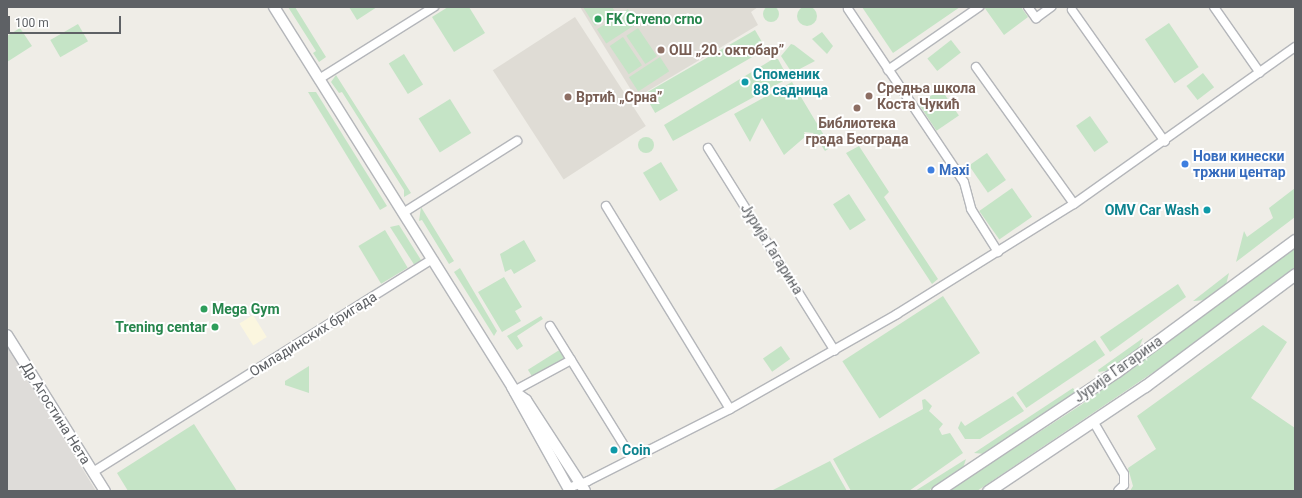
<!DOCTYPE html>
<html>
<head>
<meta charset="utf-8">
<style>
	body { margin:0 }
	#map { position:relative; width:1302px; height:498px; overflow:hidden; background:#efede7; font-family:Roboto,sans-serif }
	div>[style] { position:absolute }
	.commercial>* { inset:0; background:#fbf6df; transform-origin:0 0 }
	.industrial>* { inset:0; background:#dedcd9 }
	.education>* { inset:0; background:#dfdcd5; transform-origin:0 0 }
	.green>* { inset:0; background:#c5e4c6; transform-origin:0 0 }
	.round { border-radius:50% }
	.roads { filter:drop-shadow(1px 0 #b4b6ba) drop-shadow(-1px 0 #b4b6ba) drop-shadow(0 1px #b4b6ba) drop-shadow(0 -1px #b4b6ba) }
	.minor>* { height:8px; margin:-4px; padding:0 4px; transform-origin:4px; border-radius:4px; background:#fff }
	.tertiary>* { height:10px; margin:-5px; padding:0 5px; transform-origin:5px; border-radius:5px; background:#fff }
	.secondary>* { height:11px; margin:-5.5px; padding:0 5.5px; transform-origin:5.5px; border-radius:5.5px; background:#fff }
	.dots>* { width:11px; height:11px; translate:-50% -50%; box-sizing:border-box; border:2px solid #fff; border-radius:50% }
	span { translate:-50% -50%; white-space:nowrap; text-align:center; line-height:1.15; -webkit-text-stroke:4px #fff; paint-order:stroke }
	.leisure-label { font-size:14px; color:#27864d; font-weight:700 }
	.left { translate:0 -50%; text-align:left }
	.right { translate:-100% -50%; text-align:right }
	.education-label { font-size:14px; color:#785e54; font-weight:700 }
	.culture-label { font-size:14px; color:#0d838f; font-weight:700 }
	.shop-label { font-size:14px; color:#366cbe; font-weight:700 }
	.street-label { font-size:14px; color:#5e6165 }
	.frame { position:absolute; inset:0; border:8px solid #5e6165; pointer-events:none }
	.scale { position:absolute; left:8px; top:16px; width:113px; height:18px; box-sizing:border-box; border:2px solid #5e6165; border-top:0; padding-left:5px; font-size:12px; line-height:14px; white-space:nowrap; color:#5e6165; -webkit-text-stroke:3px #fff; paint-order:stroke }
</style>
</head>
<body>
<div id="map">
	<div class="commercial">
		<i style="left:253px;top:315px;width:26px;height:16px;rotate:58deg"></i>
	</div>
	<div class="industrial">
		<i style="clip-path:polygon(7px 344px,88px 478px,96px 491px,7px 491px)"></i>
	</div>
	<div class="education">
		<i style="clip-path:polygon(580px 7px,758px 7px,751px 12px,758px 25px,636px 98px)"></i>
		<i style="left:575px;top:17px;width:130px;height:98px;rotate:57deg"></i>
	</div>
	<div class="green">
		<i class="round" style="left:763px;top:6px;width:16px;height:16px"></i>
		<i class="round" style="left:797px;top:6px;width:20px;height:20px"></i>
		<i style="clip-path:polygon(288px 7px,295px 7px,326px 57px,319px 62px,313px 53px,316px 51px)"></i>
		<i style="clip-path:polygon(349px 7px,377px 7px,357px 20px)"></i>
		<i style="clip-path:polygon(448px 7px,469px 7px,485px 33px,454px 52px,432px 17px)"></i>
		<i style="clip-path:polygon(583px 7px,612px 7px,616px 13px,595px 26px)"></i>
		<i style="clip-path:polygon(862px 7px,960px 7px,893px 53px)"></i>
		<i style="clip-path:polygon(984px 7px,1021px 7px,1028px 17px,1004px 35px)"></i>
		<i style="left:628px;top:9px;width:17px;height:37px;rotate:57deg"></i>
		<i style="left:1169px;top:23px;width:53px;height:29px;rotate:56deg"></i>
		<i style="left:78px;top:24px;width:20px;height:32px;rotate:60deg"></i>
		<i style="clip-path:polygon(20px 28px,32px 46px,7px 62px,7px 36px)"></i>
		<i style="left:638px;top:28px;width:34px;height:14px;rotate:56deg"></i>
		<i style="left:755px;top:30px;width:22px;height:128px;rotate:60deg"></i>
		<i style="clip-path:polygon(822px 32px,833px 46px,827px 54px,812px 39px)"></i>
		<i style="left:623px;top:37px;width:34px;height:16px;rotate:56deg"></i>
		<i style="left:951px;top:40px;width:16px;height:30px;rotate:52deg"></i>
		<i style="clip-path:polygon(791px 44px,794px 45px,815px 61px,792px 73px,781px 56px)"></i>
		<i style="left:404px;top:54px;width:36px;height:18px;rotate:58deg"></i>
		<i style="left:660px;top:57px;width:17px;height:37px;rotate:57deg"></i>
		<i style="clip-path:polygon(773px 59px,778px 59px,787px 76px,785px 80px,673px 141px,664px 125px)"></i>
		<i style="left:1203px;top:73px;width:18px;height:21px;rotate:52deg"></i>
		<i style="clip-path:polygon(336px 75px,411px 193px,404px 197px,404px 190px,342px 92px,339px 93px,331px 82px)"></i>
		<i style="clip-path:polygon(792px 82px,831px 147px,825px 151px,813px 133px,804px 132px,806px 136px,784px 155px,762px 118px,750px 142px,734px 114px)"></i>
		<i style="left:941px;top:89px;width:32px;height:27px;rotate:56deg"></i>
		<i style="clip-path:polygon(308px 92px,316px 92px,387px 206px,380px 210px)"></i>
		<i style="left:450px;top:99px;width:40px;height:37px;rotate:58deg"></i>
		<i style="left:1090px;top:116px;width:32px;height:17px;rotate:55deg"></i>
		<i class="round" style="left:638px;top:137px;width:16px;height:16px"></i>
		<i style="clip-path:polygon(859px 146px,889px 192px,884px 197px,938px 279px,932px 284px,846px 153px)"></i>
		<i style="left:987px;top:153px;width:33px;height:22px;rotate:55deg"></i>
		<i style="left:661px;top:162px;width:33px;height:21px;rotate:59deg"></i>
		<i style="left:1012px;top:188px;width:35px;height:40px;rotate:55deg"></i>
		<i style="clip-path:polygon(1295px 188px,1295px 217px,1236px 262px,1244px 231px,1247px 237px,1273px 218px,1269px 208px)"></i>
		<i style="left:849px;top:194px;width:31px;height:19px;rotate:57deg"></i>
		<i style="clip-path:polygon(421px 207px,454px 261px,449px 264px,422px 220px,419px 221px)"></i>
		<i style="clip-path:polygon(399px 225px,421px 260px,415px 266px,390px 227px)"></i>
		<i style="left:385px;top:230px;width:44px;height:31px;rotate:59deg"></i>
		<i style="clip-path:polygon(524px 240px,536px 261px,514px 274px,511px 269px,505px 272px,500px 254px)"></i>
		<i style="clip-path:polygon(1295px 248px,1295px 267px,1179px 355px,977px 491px,948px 491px,1081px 405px)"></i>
		<i style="clip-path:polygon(460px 268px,497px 331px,494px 336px,454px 272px)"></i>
		<i style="clip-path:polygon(1229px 273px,1226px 285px,1207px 300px,1193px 301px)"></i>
		<i style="clip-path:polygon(504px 277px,522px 307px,515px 311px,521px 321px,502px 332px,478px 292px)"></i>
		<i style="clip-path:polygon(1178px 284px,1186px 297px,1110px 352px,1100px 337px)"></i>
		<i style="left:943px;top:296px;width:68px;height:120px;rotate:57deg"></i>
		<i style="clip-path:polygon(541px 316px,543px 319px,517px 336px,523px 346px,517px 350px,507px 336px)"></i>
		<i style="clip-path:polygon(1263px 325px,1287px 342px,1251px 398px,1295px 428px,1295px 491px,1130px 491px,1133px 486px,1128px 468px,1156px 449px,1137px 416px)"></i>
		<i style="clip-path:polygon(1143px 338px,1137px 352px,1110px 370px,1099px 372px,1098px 370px)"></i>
		<i style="left:1095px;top:340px;width:18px;height:95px;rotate:56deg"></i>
		<i style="left:781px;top:346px;width:16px;height:22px;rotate:55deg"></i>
		<i style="left:561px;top:349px;width:13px;height:39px;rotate:58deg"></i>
		<i style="clip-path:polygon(309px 366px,309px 393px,285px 385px,285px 381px)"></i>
		<i style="clip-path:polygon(1073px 388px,1076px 392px,985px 454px,974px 453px)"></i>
		<i style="clip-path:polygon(1013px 396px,1024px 411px,980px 439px,965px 439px,958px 428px,961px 421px,965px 426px)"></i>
		<i style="clip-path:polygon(925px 399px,932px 406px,929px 411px,943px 424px,939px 429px,942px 435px,950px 433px,963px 453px,909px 491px,851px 491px,833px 459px,923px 409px,922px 400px)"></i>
		<i style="clip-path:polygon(194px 424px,237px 491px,128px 491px,117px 473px)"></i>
		<i style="clip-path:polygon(966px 459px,962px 471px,928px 491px,915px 491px)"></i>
		<i style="clip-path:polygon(830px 461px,847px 491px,771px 491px)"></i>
	</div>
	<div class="roads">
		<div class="minor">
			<i style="left:1028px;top:7px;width:14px;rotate:54deg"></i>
			<i style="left:1036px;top:18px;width:19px;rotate:-36deg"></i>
			<i style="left:1214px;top:7px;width:80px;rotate:55.1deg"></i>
			<i style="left:848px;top:9px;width:208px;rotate:56.2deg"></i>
			<i style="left:964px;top:182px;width:28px;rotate:75deg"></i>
			<i style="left:971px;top:209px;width:51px;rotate:57.9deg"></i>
			<i style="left:1072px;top:10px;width:161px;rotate:54.8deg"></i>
			<i style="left:976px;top:67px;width:168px;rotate:54.4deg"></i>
			<i style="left:888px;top:70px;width:111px;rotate:-34.7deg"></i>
			<i style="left:319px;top:79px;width:136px;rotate:-32.1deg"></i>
			<i style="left:708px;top:148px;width:239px;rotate:58deg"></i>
			<i style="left:606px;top:206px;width:238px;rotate:58.6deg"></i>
			<i style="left:403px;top:213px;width:135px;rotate:-32.3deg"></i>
			<i style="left:550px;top:326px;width:146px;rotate:58.2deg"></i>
			<i style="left:514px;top:391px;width:65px;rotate:-28.5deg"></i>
			<i style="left:1093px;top:421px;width:61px;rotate:59.7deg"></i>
			<i style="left:1124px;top:474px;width:11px;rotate:90deg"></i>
			<i style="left:1124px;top:485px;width:8px;rotate:135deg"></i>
			<i style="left:93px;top:472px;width:400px;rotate:-32.1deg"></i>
			<i style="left:568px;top:488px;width:21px;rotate:-19deg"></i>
			<i style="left:588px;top:481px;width:159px;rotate:-26.9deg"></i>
			<i style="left:730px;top:409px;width:192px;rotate:-29.6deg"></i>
			<i style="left:897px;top:314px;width:208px;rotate:-31.9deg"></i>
			<i style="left:1074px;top:204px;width:271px;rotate:-35.4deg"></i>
		</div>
		<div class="tertiary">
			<i style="left:274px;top:7px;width:448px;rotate:57.9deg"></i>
			<i style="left:512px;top:387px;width:119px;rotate:60.9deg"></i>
			<i style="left:7px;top:335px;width:184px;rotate:57.9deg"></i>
			<i style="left:515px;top:392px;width:14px;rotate:36deg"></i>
			<i style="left:526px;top:400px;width:108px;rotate:57deg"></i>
		</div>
		<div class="secondary">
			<i style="left:937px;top:491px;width:216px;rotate:-33.7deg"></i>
			<i style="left:1117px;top:371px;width:221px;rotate:-36.4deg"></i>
			<i style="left:988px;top:491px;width:189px;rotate:-33.8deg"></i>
			<i style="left:1145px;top:386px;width:187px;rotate:-36.7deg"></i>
		</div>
	</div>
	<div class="dots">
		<i style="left:598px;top:19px;background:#2e9e5b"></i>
		<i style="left:661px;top:50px;background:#8d6e63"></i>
		<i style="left:745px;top:82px;background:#0f9aa8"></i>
		<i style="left:869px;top:96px;background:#8d6e63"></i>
		<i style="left:568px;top:97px;background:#8d6e63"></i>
		<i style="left:857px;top:108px;background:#8d6e63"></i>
		<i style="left:1185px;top:164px;background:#3f7fe0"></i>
		<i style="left:931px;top:170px;background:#3f7fe0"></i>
		<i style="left:1207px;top:210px;background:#0f9aa8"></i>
		<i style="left:204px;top:309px;background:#2e9e5b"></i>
		<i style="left:215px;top:327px;background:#2e9e5b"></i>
		<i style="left:614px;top:450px;background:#0f9aa8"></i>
	</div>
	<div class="leisure-label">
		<span class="left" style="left:606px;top:19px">FK Crveno crno</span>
		<span class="left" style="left:212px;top:309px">Mega Gym</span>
		<span class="right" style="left:207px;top:327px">Trening centar</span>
	</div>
	<div class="education-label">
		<span class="left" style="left:669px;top:50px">ОШ „20. октобар”</span>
		<span class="left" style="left:877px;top:96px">Средња школа<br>Коста Чукић</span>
		<span class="left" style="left:576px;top:97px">Вртић „Срна”</span>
		<span style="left:857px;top:131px">Библиотека<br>града Београда</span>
	</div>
	<div class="culture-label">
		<span class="left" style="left:753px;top:82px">Споменик<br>88 садница</span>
		<span class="right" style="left:1199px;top:210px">OMV Car Wash</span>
		<span class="left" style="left:622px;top:450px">Coin</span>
	</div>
	<div class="shop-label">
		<span class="left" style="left:1193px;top:164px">Нови кинески<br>тржни центар</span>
		<span class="left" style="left:939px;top:170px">Maxi</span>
	</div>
	<div class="street-label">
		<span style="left:772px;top:249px;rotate:58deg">Јурија Гагарина</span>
		<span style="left:313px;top:334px;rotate:-32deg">Омладинских бригада</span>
		<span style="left:1118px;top:369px;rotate:-35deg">Јурија Гагарина</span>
		<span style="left:56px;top:413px;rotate:58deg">Др Агостина Нета</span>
	</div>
	<div class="frame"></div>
	<div class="scale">100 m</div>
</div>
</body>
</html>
